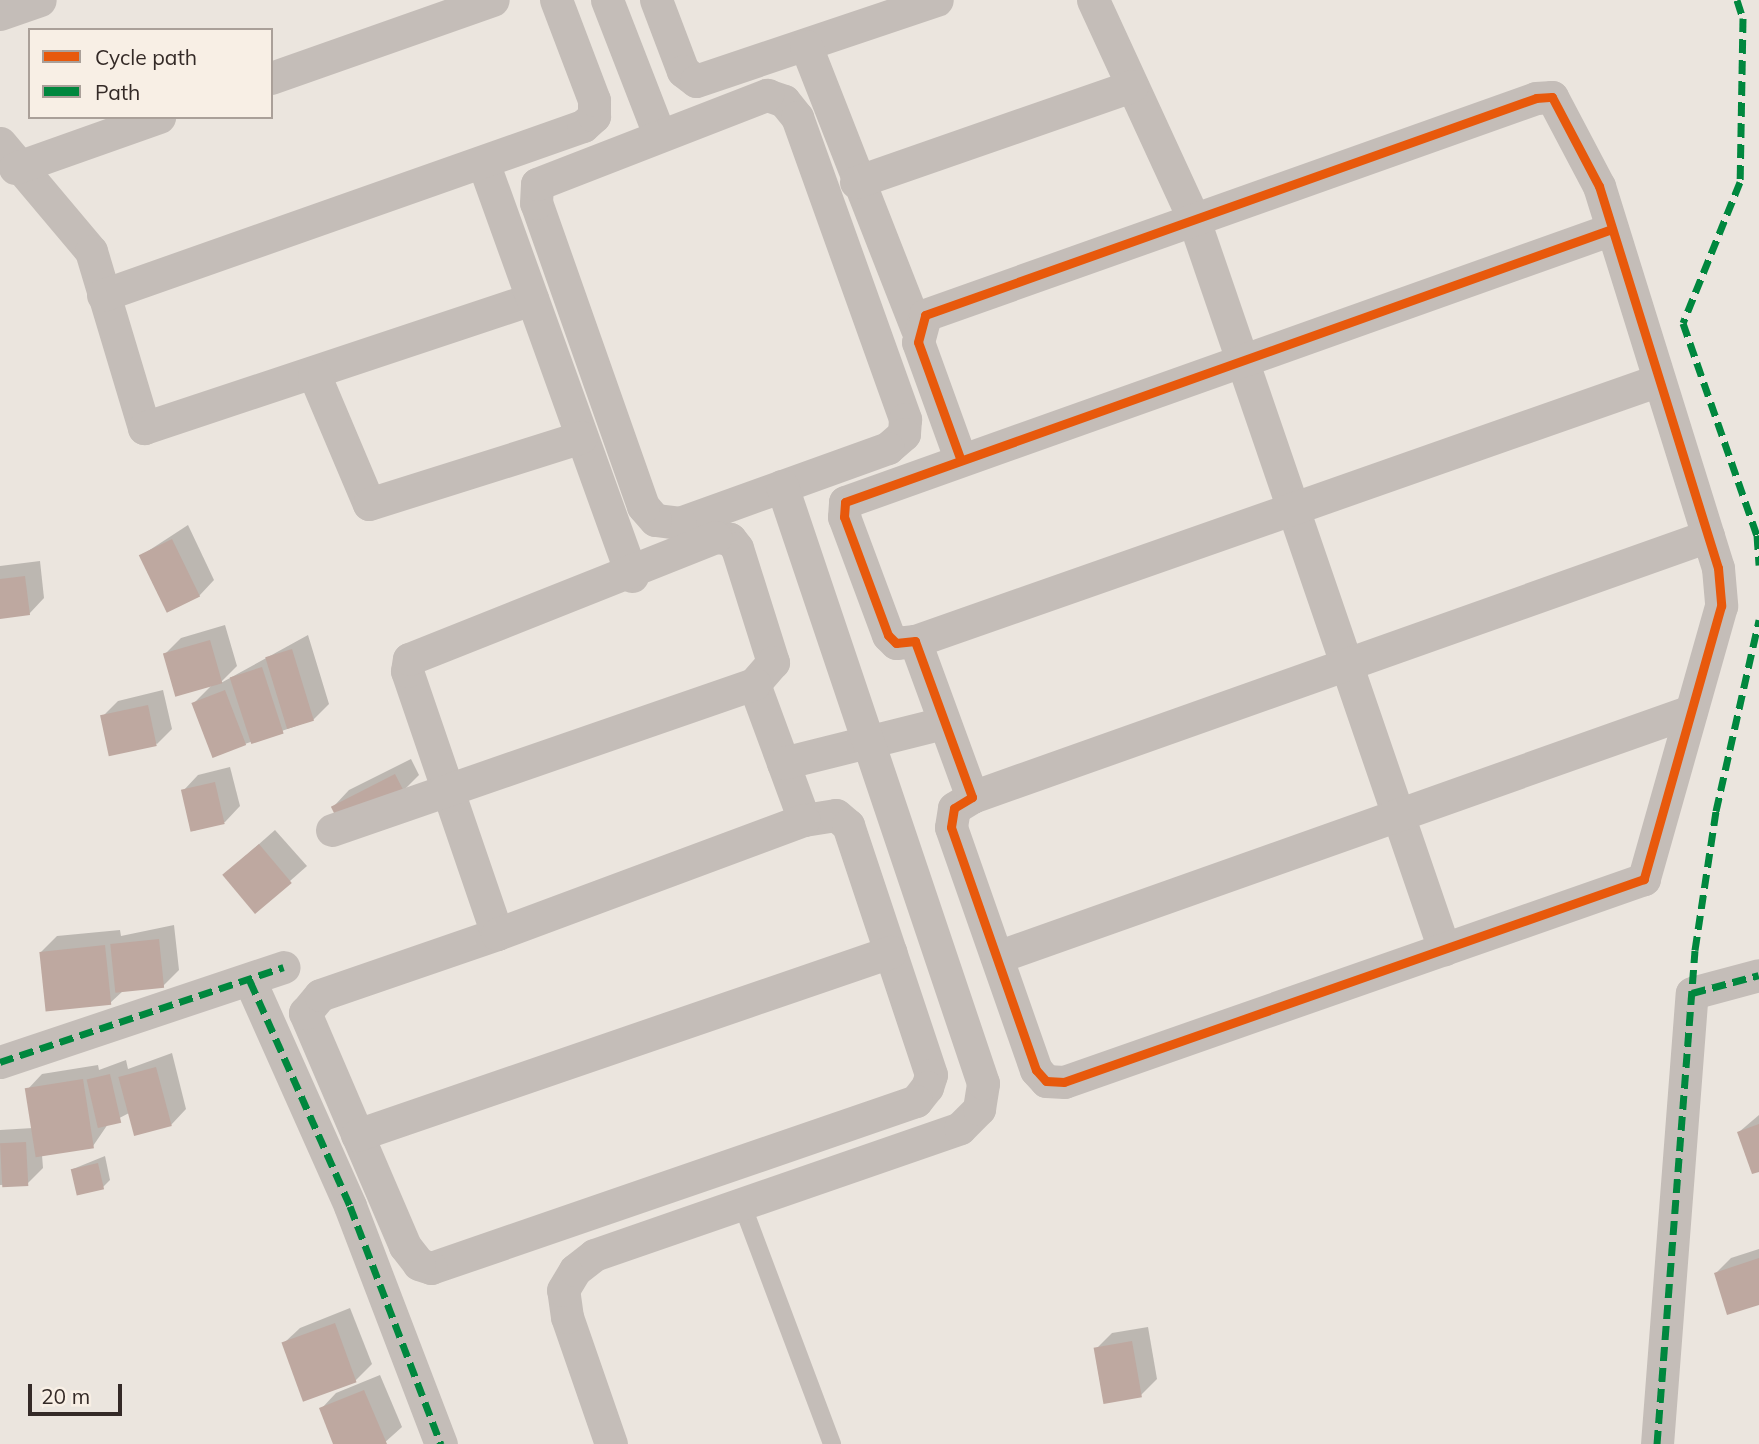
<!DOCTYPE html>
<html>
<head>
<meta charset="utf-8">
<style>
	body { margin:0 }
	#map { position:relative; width:1759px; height:1444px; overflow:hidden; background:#ebe5de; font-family:Mulish,sans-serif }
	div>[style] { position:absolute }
	.shadow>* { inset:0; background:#0003 }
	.building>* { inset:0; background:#bea8a0; transform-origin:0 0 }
	.lane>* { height:18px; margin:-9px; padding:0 9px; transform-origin:9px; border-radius:9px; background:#c4bdb8 }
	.street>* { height:33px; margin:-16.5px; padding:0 16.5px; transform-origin:16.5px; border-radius:16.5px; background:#c4bdb8 }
	.quiet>* { height:7px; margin-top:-3.5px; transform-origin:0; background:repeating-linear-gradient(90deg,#00873e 0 14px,transparent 0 21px) }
	.cycleway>* { height:9px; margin:-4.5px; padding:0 4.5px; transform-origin:4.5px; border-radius:4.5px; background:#e8590c }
	span { translate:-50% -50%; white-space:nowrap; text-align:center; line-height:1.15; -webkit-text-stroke:5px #f8efe5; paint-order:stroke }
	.legend { position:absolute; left:28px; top:28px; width:245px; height:91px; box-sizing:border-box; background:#f8efe5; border:2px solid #aaa099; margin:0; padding:9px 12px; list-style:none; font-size:21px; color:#342a27 }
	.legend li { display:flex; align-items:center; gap:14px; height:35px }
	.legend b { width:35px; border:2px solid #aaa099 }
	.scale { position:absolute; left:28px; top:1384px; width:94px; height:32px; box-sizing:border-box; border:4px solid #342a27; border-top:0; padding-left:9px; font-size:21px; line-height:24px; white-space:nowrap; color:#342a27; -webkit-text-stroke:5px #f8efe5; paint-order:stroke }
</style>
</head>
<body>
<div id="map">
	<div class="shadow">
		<i style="clip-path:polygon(188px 525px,214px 580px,199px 596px,142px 555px)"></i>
		<i style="clip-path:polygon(40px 561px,44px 598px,29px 614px,0 617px,0 566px)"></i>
		<i style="clip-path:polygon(225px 625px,237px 666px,219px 684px,308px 635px,329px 704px,313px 720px,245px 744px,193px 704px,213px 684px,165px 654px,181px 638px)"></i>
		<i style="clip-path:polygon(163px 690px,172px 729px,157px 744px,102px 717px,118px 701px)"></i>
		<i style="clip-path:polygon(411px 759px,419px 775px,403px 791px,334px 806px,349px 790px)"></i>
		<i style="clip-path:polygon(230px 767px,240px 806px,225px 822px,193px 831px,183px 791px,198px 775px)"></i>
		<i style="clip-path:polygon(275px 830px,307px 866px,256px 911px,241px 860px)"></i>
		<i style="clip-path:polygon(174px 925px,179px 970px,163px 986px,124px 990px,110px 1003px,41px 952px,57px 936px,120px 930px,121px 936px)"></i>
		<i style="clip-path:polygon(172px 1053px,186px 1109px,171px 1125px,129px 1113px,108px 1124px,93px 1146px,42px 1155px,43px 1168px,27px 1184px,0 1185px,0 1130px,33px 1128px,27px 1090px,42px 1074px,98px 1065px,99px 1070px,126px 1060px,128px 1069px)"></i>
		<i style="clip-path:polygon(1759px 1115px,1759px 1170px,1739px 1132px)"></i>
		<i style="clip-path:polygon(105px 1156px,110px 1180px,103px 1187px,73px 1169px)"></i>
		<i style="clip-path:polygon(1759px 1249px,1759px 1303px,1716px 1273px,1731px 1258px)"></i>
		<i style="clip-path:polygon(350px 1308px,372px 1364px,356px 1380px,306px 1400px,284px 1343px,300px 1328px)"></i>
		<i style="clip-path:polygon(1148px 1327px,1157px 1379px,1141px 1395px,1096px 1349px,1112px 1333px)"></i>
		<i style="clip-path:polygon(380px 1375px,402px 1427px,383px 1444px,335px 1444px,321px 1409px,336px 1393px)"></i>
	</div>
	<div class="building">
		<i style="left:172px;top:539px;width:64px;height:37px;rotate:64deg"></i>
		<i style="clip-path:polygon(25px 576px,30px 615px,0 619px,0 579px)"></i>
		<i style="left:210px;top:640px;width:45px;height:49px;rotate:74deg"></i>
		<i style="left:292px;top:649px;width:75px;height:28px;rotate:73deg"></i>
		<i style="left:262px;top:667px;width:70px;height:34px;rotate:72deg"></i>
		<i style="left:225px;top:690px;width:59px;height:36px;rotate:69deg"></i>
		<i style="left:148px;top:705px;width:42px;height:49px;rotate:78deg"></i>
		<i style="left:395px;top:774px;width:20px;height:72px;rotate:63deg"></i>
		<i style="left:215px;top:782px;width:43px;height:35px;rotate:77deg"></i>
		<i style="left:259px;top:844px;width:51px;height:48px;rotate:50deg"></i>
		<i style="left:159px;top:939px;width:49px;height:49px;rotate:84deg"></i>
		<i style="left:105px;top:945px;width:60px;height:66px;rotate:84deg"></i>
		<i style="left:156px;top:1067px;width:61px;height:39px;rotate:75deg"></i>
		<i style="left:110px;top:1074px;width:50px;height:24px;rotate:77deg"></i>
		<i style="left:83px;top:1079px;width:70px;height:59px;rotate:81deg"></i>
		<i style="clip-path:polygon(1759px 1124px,1759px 1172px,1752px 1174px,1737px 1132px)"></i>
		<i style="left:26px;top:1142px;width:44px;height:26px;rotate:87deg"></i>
		<i style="left:98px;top:1163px;width:27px;height:28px;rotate:77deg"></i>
		<i style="clip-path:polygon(1759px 1258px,1759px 1305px,1727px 1315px,1714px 1273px)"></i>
		<i style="left:335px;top:1323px;width:63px;height:57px;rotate:70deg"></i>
		<i style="left:1132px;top:1341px;width:57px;height:39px;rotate:80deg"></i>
		<i style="clip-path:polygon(364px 1390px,387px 1444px,333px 1444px,319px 1408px)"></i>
	</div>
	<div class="lane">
		<i style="left:743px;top:1207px;width:253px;rotate:69.4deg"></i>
	</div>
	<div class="street">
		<i style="left:607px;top:0;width:144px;rotate:68.8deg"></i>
		<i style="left:656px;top:0;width:76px;rotate:69.2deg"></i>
		<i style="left:683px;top:71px;width:16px;rotate:38deg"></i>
		<i style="left:696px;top:81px;width:254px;rotate:-18.6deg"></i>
		<i style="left:1093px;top:0;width:242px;rotate:65.3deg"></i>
		<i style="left:1194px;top:220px;width:771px;rotate:71.07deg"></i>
		<i style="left:0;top:14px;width:42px;rotate:-19.3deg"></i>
		<i style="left:806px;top:46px;width:304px;rotate:68.6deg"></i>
		<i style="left:271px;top:78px;width:235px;rotate:-19.4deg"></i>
		<i style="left:767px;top:95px;width:18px;rotate:19deg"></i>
		<i style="left:784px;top:101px;width:21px;rotate:51deg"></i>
		<i style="left:797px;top:117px;width:321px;rotate:70.3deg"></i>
		<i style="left:905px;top:419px;width:15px;rotate:94deg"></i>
		<i style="left:904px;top:434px;width:21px;rotate:139deg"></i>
		<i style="left:888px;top:448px;width:221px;rotate:160.2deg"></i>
		<i style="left:680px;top:523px;width:25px;rotate:-173deg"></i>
		<i style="left:655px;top:520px;width:18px;rotate:-131deg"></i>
		<i style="left:643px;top:506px;width:321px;rotate:-109.4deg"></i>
		<i style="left:536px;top:203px;width:19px;rotate:-87deg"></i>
		<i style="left:537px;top:184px;width:247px;rotate:-21.2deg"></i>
		<i style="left:0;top:143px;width:141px;rotate:49.9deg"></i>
		<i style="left:91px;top:251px;width:185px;rotate:73.3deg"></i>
		<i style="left:144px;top:428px;width:409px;rotate:-18.4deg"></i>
		<i style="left:483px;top:162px;width:440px;rotate:70.2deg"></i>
		<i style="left:15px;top:168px;width:153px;rotate:-19.5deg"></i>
		<i style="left:856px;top:182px;width:292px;rotate:-19.2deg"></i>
		<i style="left:103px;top:295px;width:509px;rotate:-19.4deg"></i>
		<i style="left:583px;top:126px;width:15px;rotate:-42deg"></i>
		<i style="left:594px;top:116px;width:16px;rotate:-90deg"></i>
		<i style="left:594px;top:100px;width:107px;rotate:-110.8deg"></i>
		<i style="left:314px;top:374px;width:141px;rotate:67.1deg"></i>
		<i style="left:369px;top:504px;width:222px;rotate:-17.5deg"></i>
		<i style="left:960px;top:458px;width:123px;rotate:-109.9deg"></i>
		<i style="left:918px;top:342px;width:28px;rotate:-75deg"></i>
		<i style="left:925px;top:315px;width:648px;rotate:-19.55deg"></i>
		<i style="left:1536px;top:98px;width:16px;rotate:-4deg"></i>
		<i style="left:1552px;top:97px;width:101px;rotate:62.2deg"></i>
		<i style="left:1599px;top:186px;width:400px;rotate:72.7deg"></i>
		<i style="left:1718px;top:568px;width:38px;rotate:85deg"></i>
		<i style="left:1721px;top:606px;width:284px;rotate:105.8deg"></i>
		<i style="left:1644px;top:879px;width:614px;rotate:160.71deg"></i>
		<i style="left:1064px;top:1082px;width:18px;rotate:-177deg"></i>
		<i style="left:1046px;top:1081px;width:15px;rotate:-132deg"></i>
		<i style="left:1036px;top:1070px;width:257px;rotate:-109.3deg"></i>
		<i style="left:951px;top:827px;width:19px;rotate:-81deg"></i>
		<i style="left:954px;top:808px;width:21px;rotate:-31deg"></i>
		<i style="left:972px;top:797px;width:166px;rotate:-110.1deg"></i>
		<i style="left:915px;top:641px;width:19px;rotate:174deg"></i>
		<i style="left:896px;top:643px;width:11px;rotate:-135deg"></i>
		<i style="left:888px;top:635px;width:126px;rotate:-110.4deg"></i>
		<i style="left:844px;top:517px;width:15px;rotate:-86deg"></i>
		<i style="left:845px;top:502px;width:814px;rotate:-19.59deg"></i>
		<i style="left:716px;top:537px;width:14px;rotate:8deg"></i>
		<i style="left:730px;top:539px;width:11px;rotate:52deg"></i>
		<i style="left:737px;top:548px;width:120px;rotate:72.5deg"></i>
		<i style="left:773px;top:662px;width:29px;rotate:131deg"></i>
		<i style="left:754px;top:684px;width:145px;rotate:69.8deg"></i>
		<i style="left:804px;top:820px;width:32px;rotate:-9deg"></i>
		<i style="left:836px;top:815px;width:16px;rotate:40deg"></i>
		<i style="left:848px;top:825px;width:263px;rotate:71.6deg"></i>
		<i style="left:931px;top:1075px;width:13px;rotate:108deg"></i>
		<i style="left:927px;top:1087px;width:18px;rotate:128deg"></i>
		<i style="left:916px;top:1101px;width:513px;rotate:161deg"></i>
		<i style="left:431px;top:1268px;width:13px;rotate:-162deg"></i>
		<i style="left:419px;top:1264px;width:23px;rotate:-128deg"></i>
		<i style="left:405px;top:1246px;width:254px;rotate:-113.2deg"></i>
		<i style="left:305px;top:1013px;width:23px;rotate:-50deg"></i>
		<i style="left:320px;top:995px;width:187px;rotate:-19deg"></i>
		<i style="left:497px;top:934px;width:278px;rotate:-108.9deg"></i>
		<i style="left:407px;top:671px;width:12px;rotate:-81deg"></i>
		<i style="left:409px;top:659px;width:330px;rotate:-21.7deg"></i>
		<i style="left:915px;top:641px;width:788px;rotate:-19.33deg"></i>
		<i style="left:783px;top:763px;width:166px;rotate:-14deg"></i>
		<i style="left:972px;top:797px;width:781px;rotate:-19.53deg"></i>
		<i style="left:332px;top:830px;width:447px;rotate:-19.1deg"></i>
		<i style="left:497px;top:934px;width:327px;rotate:-20.4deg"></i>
		<i style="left:997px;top:957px;width:736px;rotate:-19.52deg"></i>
		<i style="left:250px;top:981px;width:246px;rotate:66deg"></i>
		<i style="left:350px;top:1206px;width:255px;rotate:69.1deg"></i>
		<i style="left:0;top:1062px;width:299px;rotate:-18.5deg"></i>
		<i style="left:357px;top:1135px;width:564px;rotate:-18.95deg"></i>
		<i style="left:611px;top:1444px;width:134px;rotate:-109.1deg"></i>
		<i style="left:567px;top:1317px;width:27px;rotate:-98deg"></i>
		<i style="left:563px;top:1290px;width:23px;rotate:-59deg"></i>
		<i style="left:575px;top:1270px;width:24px;rotate:-38deg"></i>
		<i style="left:594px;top:1255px;width:387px;rotate:-19.1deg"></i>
		<i style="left:960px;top:1128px;width:27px;rotate:-45deg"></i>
		<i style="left:979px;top:1109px;width:26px;rotate:-81deg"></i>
		<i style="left:983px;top:1083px;width:630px;rotate:-108.61deg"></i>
		<i style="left:1657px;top:1444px;width:452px;rotate:-85.6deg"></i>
		<i style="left:1692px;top:993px;width:69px;rotate:-15deg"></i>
	</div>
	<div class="quiet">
		<i style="left:1737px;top:0;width:19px;rotate:72deg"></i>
		<i style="left:1743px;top:18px;width:164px;rotate:91deg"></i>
		<i style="left:1740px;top:182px;width:152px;rotate:112deg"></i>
		<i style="left:1683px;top:323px;width:225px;rotate:70.8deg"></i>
		<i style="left:1757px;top:535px;width:30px;rotate:86deg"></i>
		<i style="left:250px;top:981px;width:246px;rotate:66deg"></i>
		<i style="left:350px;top:1206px;width:255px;rotate:69.1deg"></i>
		<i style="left:1692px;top:993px;width:69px;rotate:-15deg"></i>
		<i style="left:0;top:1062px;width:299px;rotate:-18.5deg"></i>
		<i style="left:1657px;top:1444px;width:495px;rotate:-85.6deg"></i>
		<i style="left:1695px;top:950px;width:141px;rotate:-81.4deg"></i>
		<i style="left:1716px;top:811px;width:196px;rotate:-77.3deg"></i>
	</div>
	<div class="cycleway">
		<i style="left:960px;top:458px;width:123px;rotate:-109.9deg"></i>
		<i style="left:918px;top:342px;width:28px;rotate:-75deg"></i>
		<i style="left:925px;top:315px;width:648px;rotate:-19.55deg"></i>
		<i style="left:1536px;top:98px;width:16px;rotate:-4deg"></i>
		<i style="left:1552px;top:97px;width:101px;rotate:62.2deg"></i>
		<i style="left:1599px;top:186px;width:400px;rotate:72.7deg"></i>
		<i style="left:1718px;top:568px;width:38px;rotate:85deg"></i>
		<i style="left:1721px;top:606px;width:284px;rotate:105.8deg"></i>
		<i style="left:1644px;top:879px;width:614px;rotate:160.71deg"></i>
		<i style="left:1064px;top:1082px;width:18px;rotate:-177deg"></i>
		<i style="left:1046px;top:1081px;width:15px;rotate:-132deg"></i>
		<i style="left:1036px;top:1070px;width:257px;rotate:-109.3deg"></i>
		<i style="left:951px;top:827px;width:19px;rotate:-81deg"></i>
		<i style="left:954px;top:808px;width:21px;rotate:-31deg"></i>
		<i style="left:972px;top:797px;width:166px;rotate:-110.1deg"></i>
		<i style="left:915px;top:641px;width:19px;rotate:174deg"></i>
		<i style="left:896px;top:643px;width:11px;rotate:-135deg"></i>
		<i style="left:888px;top:635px;width:126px;rotate:-110.4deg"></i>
		<i style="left:844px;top:517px;width:15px;rotate:-86deg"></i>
		<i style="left:845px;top:502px;width:814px;rotate:-19.59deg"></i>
	</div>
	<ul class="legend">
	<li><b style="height:9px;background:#e8590c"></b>Cycle path</li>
	<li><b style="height:9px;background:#00873e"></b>Path</li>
	</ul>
	<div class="scale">20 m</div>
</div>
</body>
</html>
